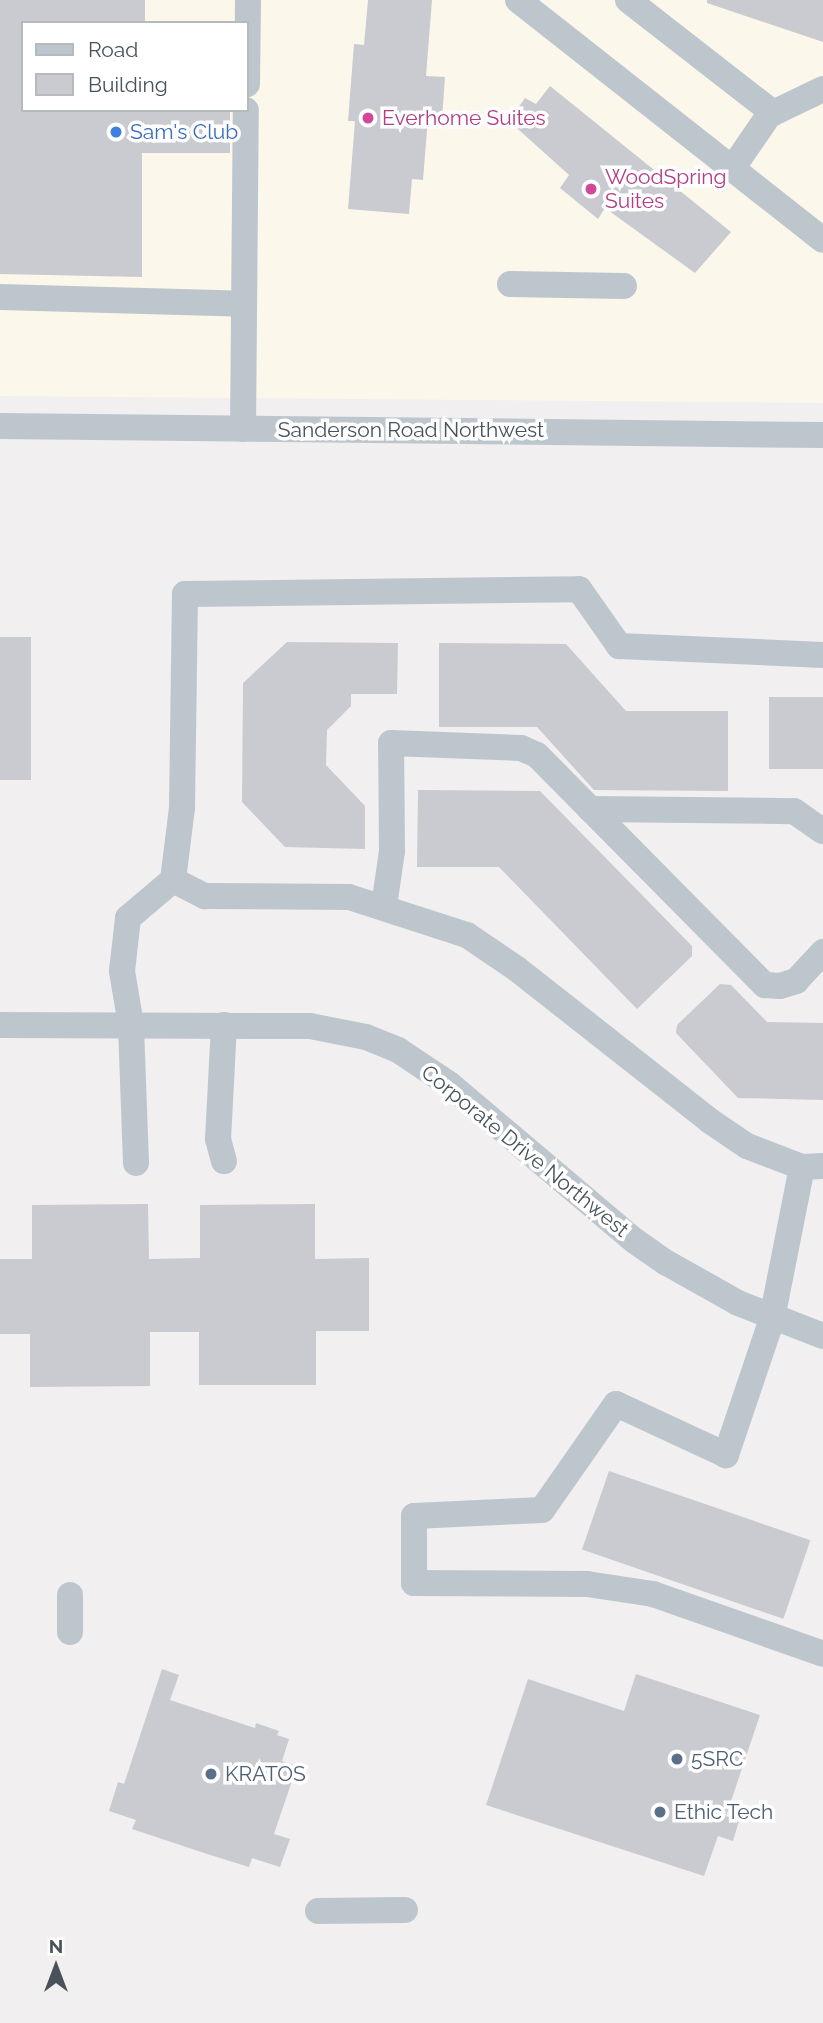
<!DOCTYPE html>
<html>
<head>
<meta charset="utf-8">
<style>
	body { margin:0 }
	#map { position:relative; width:823px; height:2023px; overflow:hidden; background:#f1efef; font-family:Raleway,sans-serif }
	div>[style] { position:absolute }
	.commercial>* { inset:0; background:#fbf7ea }
	.building>* { inset:0; background:#c9cbd1; transform-origin:0 0 }
	.minor>* { height:26px; margin:-13px; padding:0 13px; transform-origin:13px; border-radius:13px; background:#bec6cd }
	.dots>* { width:19px; height:19px; translate:-50% -50%; box-sizing:border-box; border:4px solid #fff; border-radius:50% }
	span { translate:-50% -50%; white-space:nowrap; text-align:center; line-height:1.15; -webkit-text-stroke:7px #fff; paint-order:stroke }
	.hotel-label { font-size:21px; color:#b23c85 }
	.left { translate:0 -50%; text-align:left }
	.shop-label { font-size:21px; color:#366cbe }
	.street-label { font-size:21px; color:#48525b }
	.service-label { font-size:21px; color:#4e5e75 }
	.legend { position:absolute; left:21px; top:21px; width:228px; height:91px; box-sizing:border-box; background:#fff; border:2px solid #b6babd; margin:0; padding:9px 12px; list-style:none; font-size:21px; color:#48525b }
	.legend li { display:flex; align-items:center; gap:14px; height:35px }
	.legend b { width:35px; border:2px solid #b6babd }
	.north { position:absolute; left:21px; top:1932px; width:70px; height:70px; -webkit-text-stroke:5px #fff; paint-order:stroke; rotate:0deg; font-size:19px; font-weight:700; line-height:28px; text-align:center; color:#48525b }
	.north::after { content:''; display:block; margin:auto; width:24px; height:32px; background:#48525b; clip-path:polygon(50% 0,100% 100%,50% 72%,0 100%) }
</style>
</head>
<body>
<div id="map">
	<div class="commercial">
		<i style="clip-path:polygon(evenodd,0 0,823px 0,823px 403px,0 396px,0 0,23px 23px,247px 23px,247px 110px,23px 110px,23px 23px)"></i>
	</div>
	<div class="building">
		<i style="clip-path:polygon(0 0,145px 0,145px 23px,23px 23px,23px 110px,230px 110px,230px 153px,142px 153px,142px 277px,0 274px)"></i>
		<i style="clip-path:polygon(368px 0,432px 0,426px 76px,445px 77px,442px 119px,428px 118px,423px 180px,412px 179px,409px 214px,348px 209px,355px 121px,348px 121px,354px 44px,364px 45px)"></i>
		<i style="clip-path:polygon(707px 0,823px 0,823px 42px,707px 3px)"></i>
		<i style="clip-path:polygon(550px 86px,731px 232px,695px 273px,605px 208px,598px 219px,560px 188px,569px 175px,509px 121px,525px 98px,536px 104px)"></i>
		<i style="left:0;top:637px;width:31px;height:143px"></i>
		<i style="clip-path:polygon(287px 642px,398px 643px,397px 694px,351px 694px,351px 706px,327px 730px,326px 765px,365px 806px,365px 849px,285px 847px,242px 802px,243px 683px)"></i>
		<i style="clip-path:polygon(439px 643px,566px 644px,626px 711px,728px 711px,728px 791px,594px 790px,537px 727px,439px 727px)"></i>
		<i style="left:769px;top:697px;width:54px;height:72px"></i>
		<i style="clip-path:polygon(418px 790px,540px 791px,692px 946px,692px 956px,637px 1009px,499px 867px,417px 867px)"></i>
		<i style="clip-path:polygon(720px 984px,731px 985px,767px 1022px,823px 1023px,823px 1100px,738px 1098px,676px 1033px,677px 1025px)"></i>
		<i style="clip-path:polygon(148px 1204px,149px 1259px,200px 1258px,200px 1205px,315px 1204px,315px 1259px,369px 1258px,369px 1331px,316px 1331px,316px 1385px,199px 1385px,199px 1332px,150px 1332px,150px 1386px,30px 1387px,30px 1334px,0 1334px,0 1259px,32px 1259px,32px 1205px)"></i>
		<i style="left:609px;top:1471px;width:213px;height:83px;rotate:19deg"></i>
		<i style="clip-path:polygon(162px 1669px,179px 1675px,170px 1700px,255px 1728px,256px 1723px,279px 1731px,277px 1735px,289px 1739px,282px 1761px,297px 1766px,274px 1834px,290px 1839px,280px 1867px,252px 1858px,249px 1867px,204px 1853px,132px 1829px,136px 1820px,109px 1811px,118px 1782px,124px 1784px)"></i>
		<i style="clip-path:polygon(636px 1674px,760px 1715px,726px 1816px,739px 1821px,733px 1841px,718px 1836px,704px 1876px,486px 1805px,528px 1679px,624px 1711px)"></i>
	</div>
	<div class="minor">
		<i style="left:518px;top:0;width:388px;rotate:38.2deg"></i>
		<i style="left:628px;top:0;width:184px;rotate:37.9deg"></i>
		<i style="left:247px;top:84px;width:84px;rotate:-89.3deg"></i>
		<i style="left:732px;top:169px;width:65px;rotate:-55.6deg"></i>
		<i style="left:769px;top:115px;width:60px;rotate:-25.7deg"></i>
		<i style="left:510px;top:284px;width:114px;rotate:1deg"></i>
		<i style="left:0;top:297px;width:244px;rotate:1.6deg"></i>
		<i style="left:0;top:426px;width:823px;rotate:0.63deg"></i>
		<i style="left:243px;top:429px;width:319px;rotate:-89.5deg"></i>
		<i style="left:590px;top:809px;width:204px;rotate:0.6deg"></i>
		<i style="left:794px;top:811px;width:35px;rotate:35deg"></i>
		<i style="left:173px;top:880px;width:36px;rotate:27deg"></i>
		<i style="left:205px;top:896px;width:144px;rotate:0.4deg"></i>
		<i style="left:349px;top:897px;width:124px;rotate:17.9deg"></i>
		<i style="left:467px;top:935px;width:60px;rotate:34.2deg"></i>
		<i style="left:517px;top:969px;width:246px;rotate:38.2deg"></i>
		<i style="left:710px;top:1121px;width:45px;rotate:34deg"></i>
		<i style="left:747px;top:1146px;width:59px;rotate:20.9deg"></i>
		<i style="left:384px;top:906px;width:56px;rotate:-81.7deg"></i>
		<i style="left:392px;top:851px;width:108px;rotate:-90.5deg"></i>
		<i style="left:391px;top:743px;width:130px;rotate:2.2deg"></i>
		<i style="left:521px;top:748px;width:17px;rotate:24deg"></i>
		<i style="left:537px;top:755px;width:324px;rotate:45.3deg"></i>
		<i style="left:765px;top:985px;width:15px;rotate:4deg"></i>
		<i style="left:780px;top:986px;width:17px;rotate:-17deg"></i>
		<i style="left:796px;top:981px;width:40px;rotate:-47deg"></i>
		<i style="left:0;top:1025px;width:310px;rotate:0.2deg"></i>
		<i style="left:310px;top:1026px;width:57px;rotate:11.1deg"></i>
		<i style="left:366px;top:1037px;width:35px;rotate:22deg"></i>
		<i style="left:398px;top:1050px;width:61px;rotate:33.7deg"></i>
		<i style="left:449px;top:1084px;width:243px;rotate:40.2deg"></i>
		<i style="left:635px;top:1241px;width:39px;rotate:35deg"></i>
		<i style="left:667px;top:1263px;width:81px;rotate:29.4deg"></i>
		<i style="left:738px;top:1303px;width:91px;rotate:21.2deg"></i>
		<i style="left:224px;top:1025px;width:114px;rotate:93deg"></i>
		<i style="left:218px;top:1139px;width:23px;rotate:75deg"></i>
		<i style="left:136px;top:1163px;width:138px;rotate:-92.1deg"></i>
		<i style="left:131px;top:1025px;width:55px;rotate:-99.5deg"></i>
		<i style="left:122px;top:971px;width:53px;rotate:-83.5deg"></i>
		<i style="left:128px;top:918px;width:59px;rotate:-40.2deg"></i>
		<i style="left:173px;top:880px;width:73px;rotate:-82.9deg"></i>
		<i style="left:182px;top:808px;width:214px;rotate:-89.2deg"></i>
		<i style="left:185px;top:594px;width:394px;rotate:-0.7deg"></i>
		<i style="left:579px;top:589px;width:70px;rotate:54.9deg"></i>
		<i style="left:619px;top:646px;width:204px;rotate:2.5deg"></i>
		<i style="left:823px;top:1166px;width:21px;rotate:177deg"></i>
		<i style="left:802px;top:1167px;width:155px;rotate:101.2deg"></i>
		<i style="left:772px;top:1319px;width:144px;rotate:108.7deg"></i>
		<i style="left:726px;top:1455px;width:121px;rotate:-155.1deg"></i>
		<i style="left:616px;top:1404px;width:129px;rotate:124.9deg"></i>
		<i style="left:542px;top:1510px;width:128px;rotate:177.3deg"></i>
		<i style="left:414px;top:1516px;width:67px;rotate:90deg"></i>
		<i style="left:414px;top:1583px;width:173px;rotate:0.3deg"></i>
		<i style="left:587px;top:1584px;width:67px;rotate:8.6deg"></i>
		<i style="left:653px;top:1594px;width:180px;rotate:19.4deg"></i>
		<i style="left:70px;top:1595px;width:37px;rotate:90deg"></i>
		<i style="left:318px;top:1911px;width:87px;rotate:-0.7deg"></i>
	</div>
	<div class="dots">
		<i style="left:368px;top:118px;background:#d1479c"></i>
		<i style="left:116px;top:132px;background:#3f7fe0"></i>
		<i style="left:591px;top:189px;background:#d1479c"></i>
		<i style="left:677px;top:1759px;background:#5c6f8a"></i>
		<i style="left:211px;top:1774px;background:#5c6f8a"></i>
		<i style="left:660px;top:1812px;background:#5c6f8a"></i>
	</div>
	<div class="hotel-label">
		<span class="left" style="left:382px;top:118px">Everhome Suites</span>
		<span class="left" style="left:605px;top:189px">WoodSpring<br>Suites</span>
	</div>
	<div class="shop-label">
		<span class="left" style="left:130px;top:132px">Sam's Club</span>
	</div>
	<div class="street-label">
		<span style="left:411px;top:430px">Sanderson Road Northwest</span>
		<span style="left:525px;top:1151px;rotate:39deg">Corporate Drive Northwest</span>
	</div>
	<div class="service-label">
		<span class="left" style="left:691px;top:1759px">5SRC</span>
		<span class="left" style="left:225px;top:1774px">KRATOS</span>
		<span class="left" style="left:674px;top:1812px">Ethic Tech</span>
	</div>
	<ul class="legend">
	<li><b style="height:9px;background:#bec6cd"></b>Road</li>
	<li><b style="height:19px;background:#c9cbd1"></b>Building</li>
	</ul>
	<div class="north">N</div>
</div>
</body>
</html>
